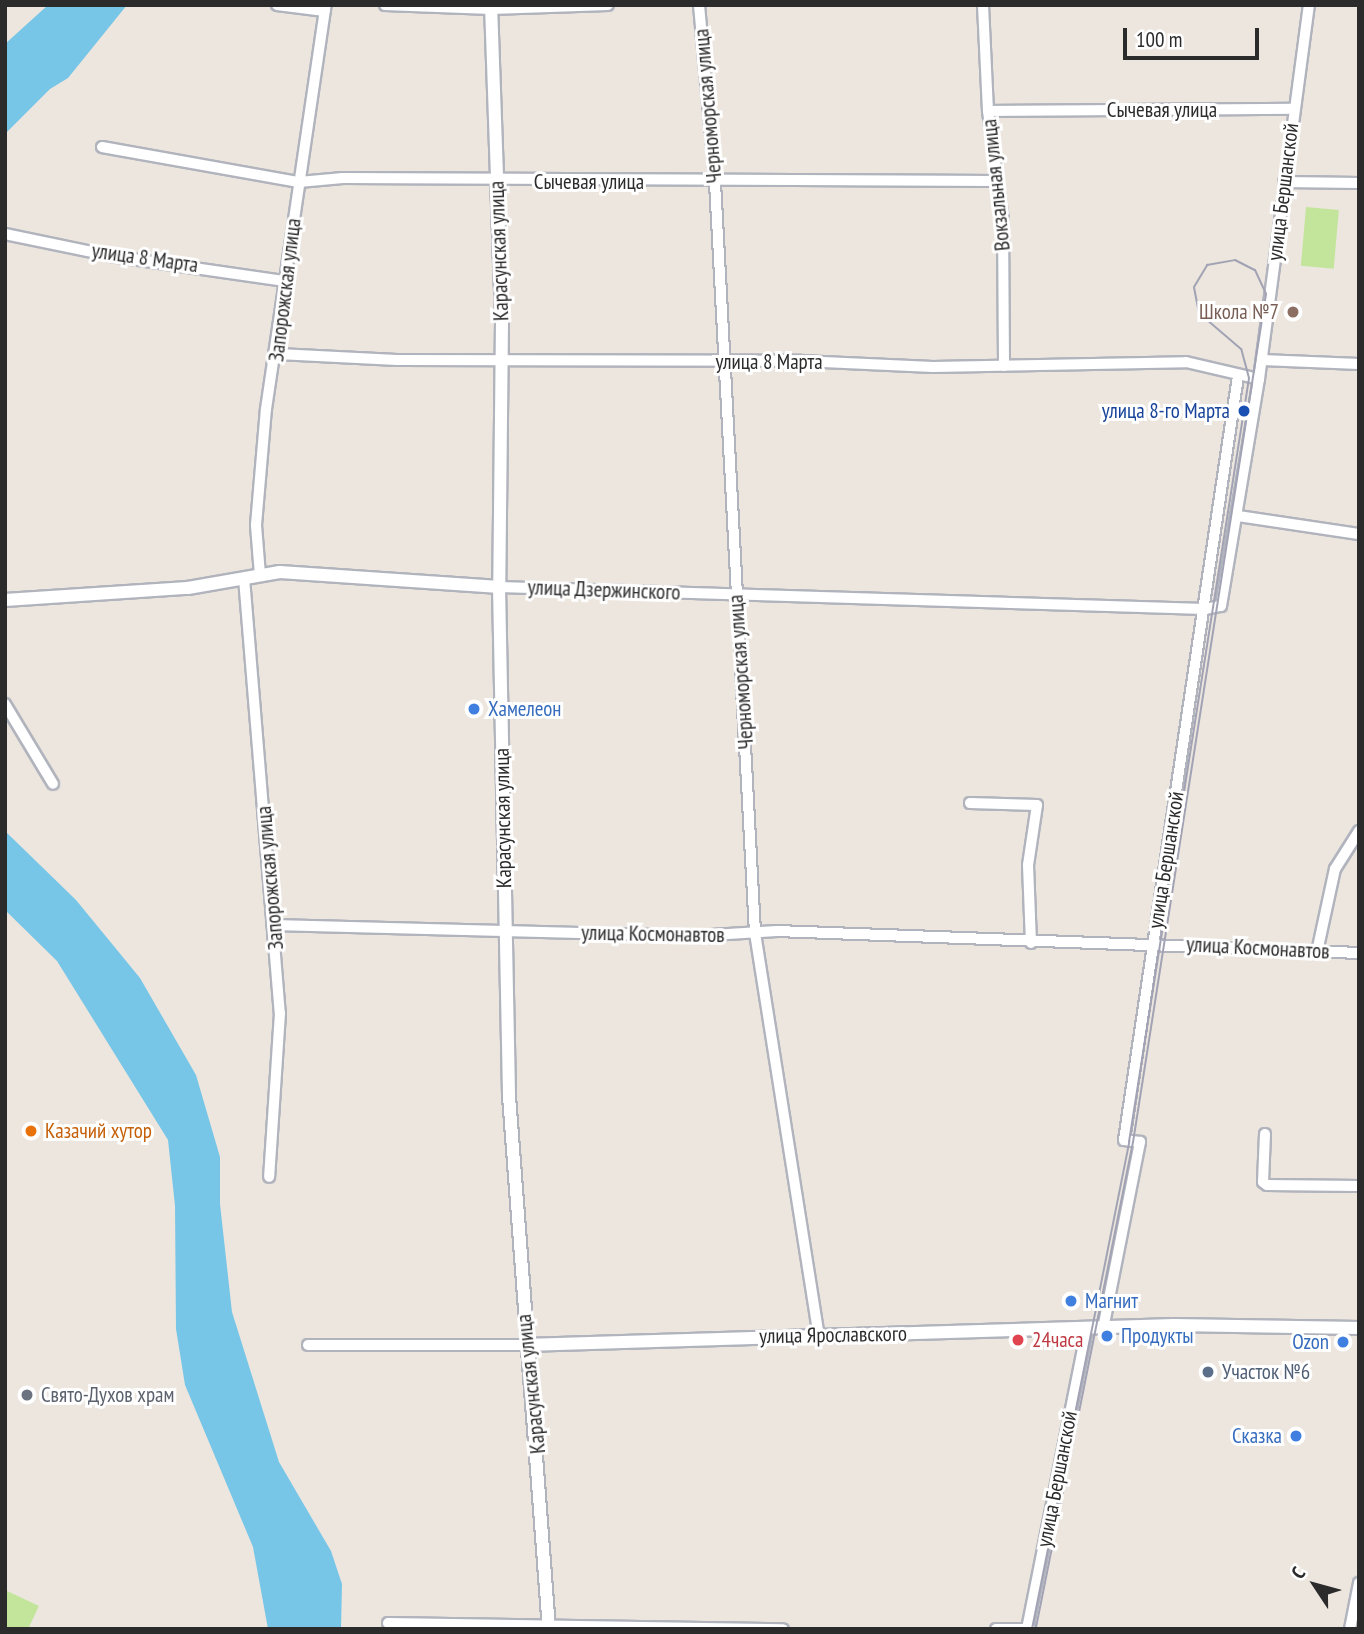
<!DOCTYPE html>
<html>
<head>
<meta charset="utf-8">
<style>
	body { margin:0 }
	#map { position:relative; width:1364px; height:1634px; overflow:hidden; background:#ece6de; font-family:"PT Sans Narrow",sans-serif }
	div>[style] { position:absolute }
	.pitch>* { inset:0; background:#c3e59b; transform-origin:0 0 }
	.water>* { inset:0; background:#78c6e7 }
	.roads { filter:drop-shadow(2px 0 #b1b4bd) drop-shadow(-2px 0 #b1b4bd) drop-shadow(0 2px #b1b4bd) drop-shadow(0 -2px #b1b4bd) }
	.minor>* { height:10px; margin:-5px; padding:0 5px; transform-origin:5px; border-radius:5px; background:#fff }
	.tertiary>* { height:12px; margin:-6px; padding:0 6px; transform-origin:6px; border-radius:6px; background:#fff }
	.tram>* { height:2px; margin:-1px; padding:0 1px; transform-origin:1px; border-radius:1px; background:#a1a3b4 }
	.dots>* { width:19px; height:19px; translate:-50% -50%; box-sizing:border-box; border:4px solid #fff; border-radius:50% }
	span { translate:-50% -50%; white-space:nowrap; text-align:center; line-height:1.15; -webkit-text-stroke:6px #fff; paint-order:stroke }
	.street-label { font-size:21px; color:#2b2b2b }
	.education-label { font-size:21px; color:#785e54 }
	.right { translate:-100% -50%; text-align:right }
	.transit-label { font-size:21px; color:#164399 }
	.shop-label { font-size:21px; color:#366cbe }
	.left { translate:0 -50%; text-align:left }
	.food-label { font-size:21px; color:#c56008 }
	.health-label { font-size:21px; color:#be3a42 }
	.service-label { font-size:21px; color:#4e5e75 }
	.worship-label { font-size:21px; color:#5b616d }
	.frame { position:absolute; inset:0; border:7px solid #2b2b2b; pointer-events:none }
	.north { position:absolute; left:1280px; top:1550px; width:70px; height:70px; -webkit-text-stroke:5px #fff; paint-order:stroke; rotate:306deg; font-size:19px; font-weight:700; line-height:28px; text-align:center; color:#2b2b2b }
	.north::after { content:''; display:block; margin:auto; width:24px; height:32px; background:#2b2b2b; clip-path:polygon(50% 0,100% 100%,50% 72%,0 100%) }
	.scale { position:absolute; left:1123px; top:28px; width:136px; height:32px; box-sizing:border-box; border:4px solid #2b2b2b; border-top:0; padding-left:9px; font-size:21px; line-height:24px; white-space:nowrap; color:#2b2b2b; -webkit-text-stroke:5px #fff; paint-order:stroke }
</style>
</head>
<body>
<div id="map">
	<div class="pitch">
		<i style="left:1306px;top:207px;width:33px;height:59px;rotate:5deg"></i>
		<i style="clip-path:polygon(5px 1590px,39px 1606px,28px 1629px,5px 1629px)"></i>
	</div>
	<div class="water">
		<i style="clip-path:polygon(48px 5px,127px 5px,68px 78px,50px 89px,5px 134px,5px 44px)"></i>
		<i style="clip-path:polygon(5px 831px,76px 900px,140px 978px,196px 1075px,220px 1157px,220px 1204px,232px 1312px,279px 1462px,331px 1551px,342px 1584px,341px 1629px,268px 1629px,253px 1547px,185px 1385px,176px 1329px,175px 1206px,168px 1140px,57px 961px,5px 910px)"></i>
	</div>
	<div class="roads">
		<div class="minor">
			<i style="left:277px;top:5px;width:48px;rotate:7.1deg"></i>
			<i style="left:385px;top:5px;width:106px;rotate:2.2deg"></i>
			<i style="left:491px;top:9px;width:117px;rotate:-2deg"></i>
			<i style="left:699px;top:5px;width:178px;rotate:84.8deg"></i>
			<i style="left:715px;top:182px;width:752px;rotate:86.95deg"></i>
			<i style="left:755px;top:933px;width:407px;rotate:81deg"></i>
			<i style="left:983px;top:5px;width:106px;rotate:87.3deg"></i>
			<i style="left:988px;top:111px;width:110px;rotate:82.2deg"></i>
			<i style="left:1003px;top:220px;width:146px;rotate:89.6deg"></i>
			<i style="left:988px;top:111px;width:306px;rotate:-0.4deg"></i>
			<i style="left:102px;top:147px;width:200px;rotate:10.1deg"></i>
			<i style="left:299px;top:182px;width:44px;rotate:-5.2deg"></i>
			<i style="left:343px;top:178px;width:653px;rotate:0.26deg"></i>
			<i style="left:1284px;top:182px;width:75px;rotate:0.8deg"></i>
			<i style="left:5px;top:234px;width:108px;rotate:11.7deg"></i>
			<i style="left:111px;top:256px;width:176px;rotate:8.2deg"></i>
			<i style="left:278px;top:354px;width:119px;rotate:2.9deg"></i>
			<i style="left:397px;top:360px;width:404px;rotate:0.1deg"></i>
			<i style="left:801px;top:361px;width:132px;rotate:2.6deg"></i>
			<i style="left:933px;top:367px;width:253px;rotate:-1.1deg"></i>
			<i style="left:1186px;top:362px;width:75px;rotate:13.1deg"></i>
			<i style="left:1262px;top:360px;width:97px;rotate:2.4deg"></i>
			<i style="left:1238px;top:516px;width:122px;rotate:8.5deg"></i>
			<i style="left:260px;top:575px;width:50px;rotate:-94.6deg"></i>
			<i style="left:256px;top:525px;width:116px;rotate:-85.1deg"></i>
			<i style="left:266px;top:409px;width:408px;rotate:-81.6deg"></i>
			<i style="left:244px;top:578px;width:436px;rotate:85.3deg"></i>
			<i style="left:280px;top:1013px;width:164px;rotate:93.8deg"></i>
			<i style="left:499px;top:587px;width:706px;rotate:1.78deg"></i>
			<i style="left:1205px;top:609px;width:16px;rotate:-11deg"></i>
			<i style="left:1221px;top:606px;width:230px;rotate:-80.5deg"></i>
			<i style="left:1259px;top:379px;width:377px;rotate:-82.4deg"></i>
			<i style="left:5px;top:704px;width:93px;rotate:59deg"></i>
			<i style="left:970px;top:803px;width:67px;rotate:1.7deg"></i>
			<i style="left:1037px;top:805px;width:61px;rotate:98.5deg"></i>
			<i style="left:1028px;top:865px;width:78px;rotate:87.8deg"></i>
			<i style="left:273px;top:925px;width:422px;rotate:1.5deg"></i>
			<i style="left:695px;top:936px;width:82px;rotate:-3.5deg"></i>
			<i style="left:777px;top:931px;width:582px;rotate:2.16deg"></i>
			<i style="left:1317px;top:952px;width:85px;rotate:-77.8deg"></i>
			<i style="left:1335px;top:869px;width:45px;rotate:-57.7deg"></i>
			<i style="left:1265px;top:1134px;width:48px;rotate:92.4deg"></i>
			<i style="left:1263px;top:1182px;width:5px;rotate:37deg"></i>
			<i style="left:1267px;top:1185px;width:92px;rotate:0.6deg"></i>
			<i style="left:1103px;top:1329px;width:191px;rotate:-78.8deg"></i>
			<i style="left:1140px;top:1142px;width:16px;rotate:-173deg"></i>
			<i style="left:1124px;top:1140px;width:772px;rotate:-81.51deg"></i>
			<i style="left:308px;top:1345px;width:217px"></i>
			<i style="left:388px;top:1623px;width:395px;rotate:0.9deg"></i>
			<i style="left:996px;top:1629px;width:34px"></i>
			<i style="left:1027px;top:1629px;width:305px;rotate:-78.7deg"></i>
			<i style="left:1350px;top:1629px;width:47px;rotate:-78.9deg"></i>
		</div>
		<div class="tertiary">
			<i style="left:491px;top:5px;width:317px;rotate:88deg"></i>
			<i style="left:502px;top:322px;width:265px;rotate:90.6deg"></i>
			<i style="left:499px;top:587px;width:509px;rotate:88.87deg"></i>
			<i style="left:509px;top:1096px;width:534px;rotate:85.71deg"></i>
			<i style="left:5px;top:600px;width:183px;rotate:-3.8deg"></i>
			<i style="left:188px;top:588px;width:93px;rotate:-9.9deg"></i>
			<i style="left:280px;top:572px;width:220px;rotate:3.9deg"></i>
			<i style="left:525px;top:1345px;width:649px;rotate:-1.77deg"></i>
			<i style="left:1174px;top:1325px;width:185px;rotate:0.9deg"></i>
		</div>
	</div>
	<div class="tram">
		<i style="left:1032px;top:1629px;width:497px;rotate:-78.7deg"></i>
		<i style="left:1129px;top:1142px;width:773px;rotate:-81.07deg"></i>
		<i style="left:1249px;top:378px;width:30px;rotate:-105deg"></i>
		<i style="left:1241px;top:349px;width:55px;rotate:-139.4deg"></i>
		<i style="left:1199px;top:313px;width:26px;rotate:-101deg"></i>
		<i style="left:1194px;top:287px;width:26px;rotate:-59deg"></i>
		<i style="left:1207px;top:265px;width:28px;rotate:-10deg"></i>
		<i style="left:1235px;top:260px;width:22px;rotate:27deg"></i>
		<i style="left:1255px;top:270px;width:26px;rotate:65deg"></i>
		<i style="left:1266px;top:294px;width:858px;rotate:98.91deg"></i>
		<i style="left:1133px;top:1142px;width:497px;rotate:101.3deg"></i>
	</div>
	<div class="dots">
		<i style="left:1293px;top:312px;background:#8d6e63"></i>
		<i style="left:1244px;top:411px;background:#1a4fb4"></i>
		<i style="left:474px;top:709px;background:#3f7fe0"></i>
		<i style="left:31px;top:1131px;background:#e8710a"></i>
		<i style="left:1071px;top:1301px;background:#3f7fe0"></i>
		<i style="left:1107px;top:1336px;background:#3f7fe0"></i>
		<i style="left:1018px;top:1340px;background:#e0444e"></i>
		<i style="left:1343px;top:1342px;background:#3f7fe0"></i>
		<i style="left:1208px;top:1372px;background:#5c6f8a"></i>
		<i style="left:27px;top:1395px;background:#6b7280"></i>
		<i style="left:1296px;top:1436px;background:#3f7fe0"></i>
	</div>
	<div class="street-label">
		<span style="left:708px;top:106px;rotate:-95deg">Черноморская улица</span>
		<span style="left:1162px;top:110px">Сычевая улица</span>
		<span style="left:589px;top:182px">Сычевая улица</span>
		<span style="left:996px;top:185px;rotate:-96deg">Вокзальная улица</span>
		<span style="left:1283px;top:192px;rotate:-83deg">улица Бершанской</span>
		<span style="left:499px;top:251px;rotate:-92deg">Карасунская улица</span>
		<span style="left:145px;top:258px;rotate:8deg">улица 8 Марта</span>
		<span style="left:285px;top:290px;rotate:-83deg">Запорожская улица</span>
		<span style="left:769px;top:362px">улица 8 Марта</span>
		<span style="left:604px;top:590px;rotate:2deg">улица Дзержинского</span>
		<span style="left:741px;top:672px;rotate:-94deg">Черноморская улица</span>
		<span style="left:503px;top:818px;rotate:-91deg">Карасунская улица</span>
		<span style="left:1166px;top:860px;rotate:-81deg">улица Бершанской</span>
		<span style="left:270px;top:878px;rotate:-95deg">Запорожская улица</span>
		<span style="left:653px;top:934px;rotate:1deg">улица Космонавтов</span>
		<span style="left:1258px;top:948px;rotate:3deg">улица Космонавтов</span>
		<span style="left:833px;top:1335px;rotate:-1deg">улица Ярославского</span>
		<span style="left:531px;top:1384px;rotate:-96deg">Карасунская улица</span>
		<span style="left:1057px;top:1479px;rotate:-79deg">улица Бершанской</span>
	</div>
	<div class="education-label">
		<span class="right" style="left:1279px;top:312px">Школа №7</span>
	</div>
	<div class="transit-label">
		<span class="right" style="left:1230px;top:411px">улица 8-го Марта</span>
	</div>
	<div class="shop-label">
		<span class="left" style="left:488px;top:709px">Хамелеон</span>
		<span class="left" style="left:1085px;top:1301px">Магнит</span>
		<span class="left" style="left:1121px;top:1336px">Продукты</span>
		<span class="right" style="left:1329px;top:1342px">Ozon</span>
		<span class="right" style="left:1282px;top:1436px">Сказка</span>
	</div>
	<div class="food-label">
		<span class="left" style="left:45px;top:1131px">Казачий хутор</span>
	</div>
	<div class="health-label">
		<span class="left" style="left:1032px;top:1340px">24часа</span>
	</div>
	<div class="service-label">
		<span class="left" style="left:1222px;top:1372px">Участок №6</span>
	</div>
	<div class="worship-label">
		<span class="left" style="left:41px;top:1395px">Свято-Духов храм</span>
	</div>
	<div class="frame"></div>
	<div class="north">С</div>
	<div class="scale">100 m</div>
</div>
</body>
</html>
